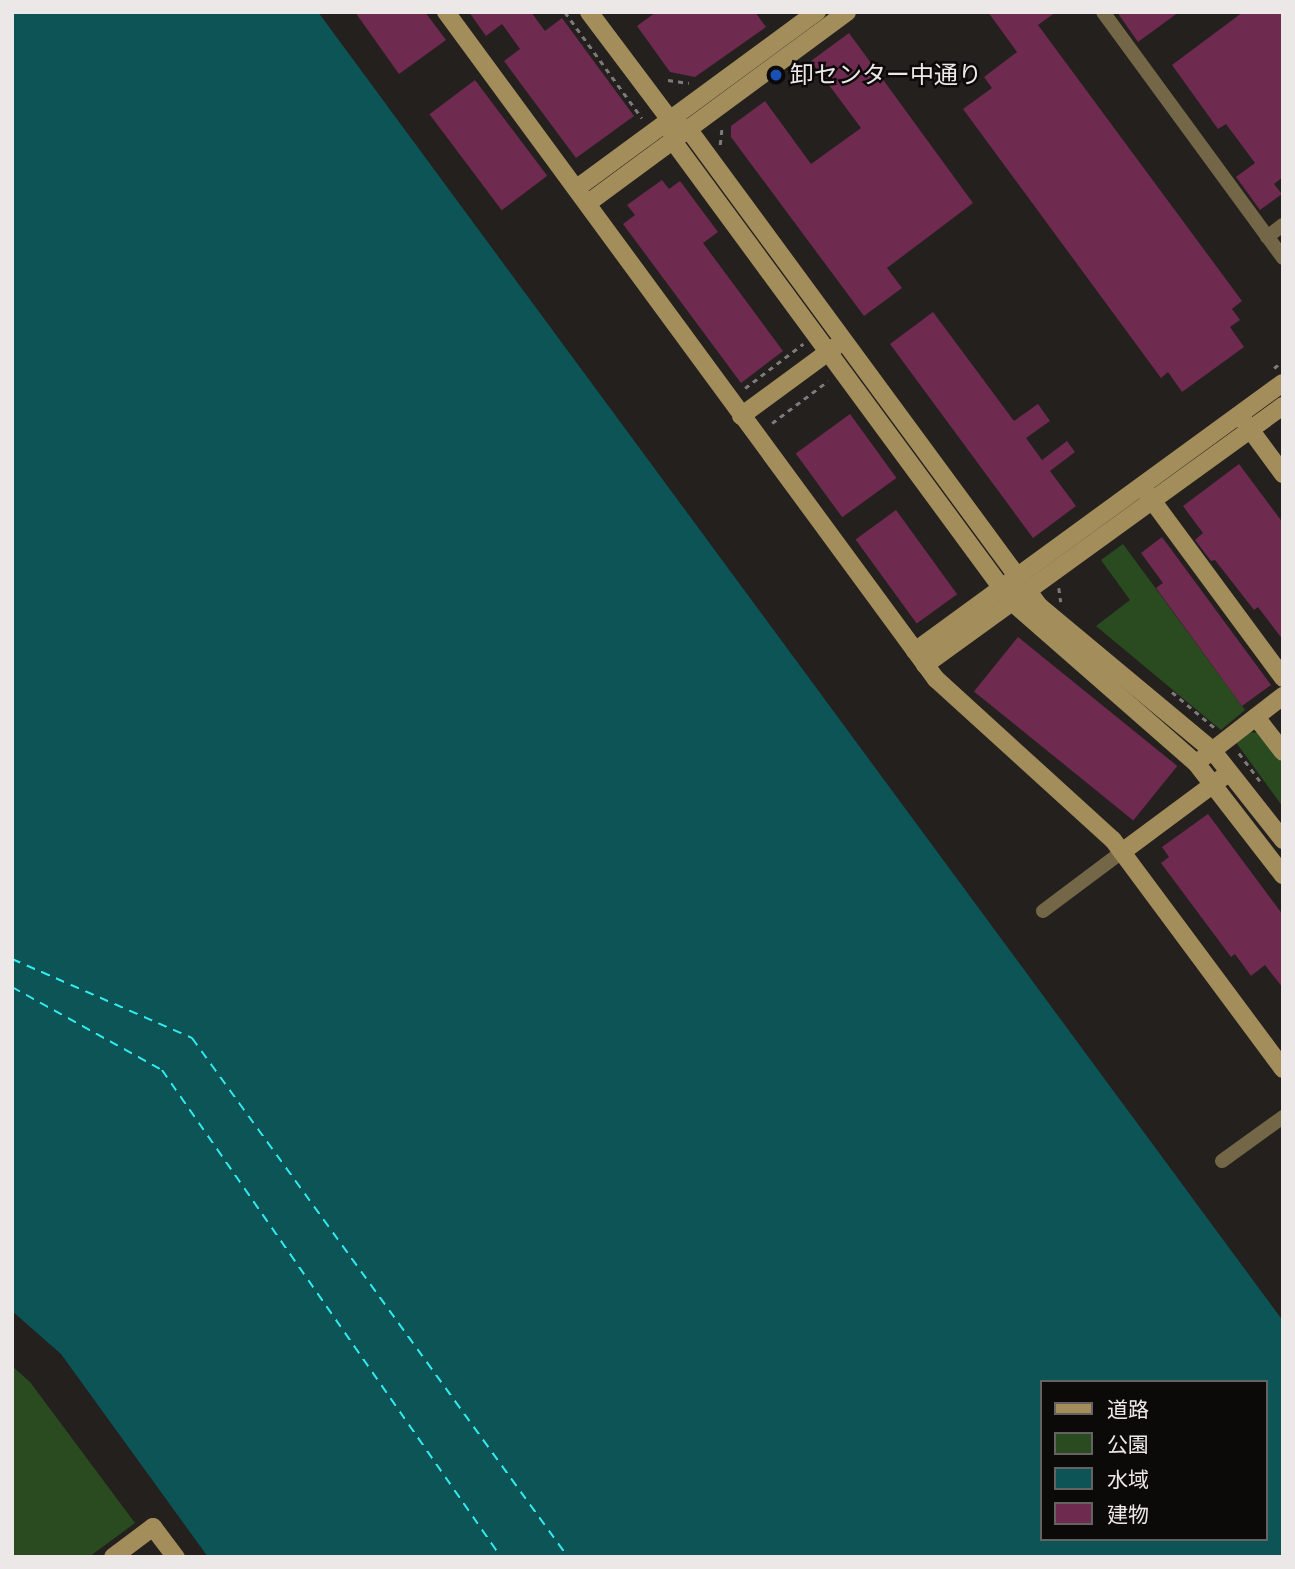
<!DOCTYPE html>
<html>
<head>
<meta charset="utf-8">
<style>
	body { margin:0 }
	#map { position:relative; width:1295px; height:1569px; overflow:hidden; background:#24201e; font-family:Poppins,"Noto Sans JP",sans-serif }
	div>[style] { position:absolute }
	.green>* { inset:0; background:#2a4b20 }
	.water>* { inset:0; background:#0d5456 }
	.ferry>* { height:2px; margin-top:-1px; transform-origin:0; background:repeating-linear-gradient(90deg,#31ebee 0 9px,transparent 0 16px) }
	.building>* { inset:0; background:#6f2a50; transform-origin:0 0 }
	.path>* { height:2.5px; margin-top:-1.25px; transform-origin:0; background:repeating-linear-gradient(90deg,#7e7a79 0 5px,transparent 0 10px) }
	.street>* { height:14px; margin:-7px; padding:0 7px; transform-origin:7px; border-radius:7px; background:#736747 }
	.secondary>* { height:18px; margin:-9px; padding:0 9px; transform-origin:9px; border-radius:9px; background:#a38e5b }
	.dots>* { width:19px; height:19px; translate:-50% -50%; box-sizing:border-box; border:4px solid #0c0a09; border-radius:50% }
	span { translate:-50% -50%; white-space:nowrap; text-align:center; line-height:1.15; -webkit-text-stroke:5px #0c0a09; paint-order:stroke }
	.poi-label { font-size:24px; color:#ebe8e7 }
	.left { translate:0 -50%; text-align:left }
	.frame { position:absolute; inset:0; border:14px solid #ebe8e7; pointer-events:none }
	.legend { position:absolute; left:1040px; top:1380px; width:228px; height:161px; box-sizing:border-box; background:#0c0a09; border:2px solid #656362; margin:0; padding:9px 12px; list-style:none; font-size:21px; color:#ebe8e7 }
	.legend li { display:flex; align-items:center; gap:14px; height:35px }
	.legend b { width:35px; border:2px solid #656362 }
</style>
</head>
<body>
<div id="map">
	<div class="green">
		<i style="clip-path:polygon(1123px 544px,1245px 710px,1221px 730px,1096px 626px,1130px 600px,1101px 560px)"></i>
		<i style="clip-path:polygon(1247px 732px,1260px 733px,1283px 764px,1283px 807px,1235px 741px)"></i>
		<i style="clip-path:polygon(12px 1366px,30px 1382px,135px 1523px,89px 1557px,12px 1557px)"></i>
	</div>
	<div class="water">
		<i style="clip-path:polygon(evenodd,12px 12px,318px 12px,1283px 1321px,1283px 1557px,208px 1557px,61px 1354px,12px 1311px,12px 12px,1041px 1382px,1265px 1382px,1265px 1539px,1041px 1539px,1041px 1382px)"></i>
	</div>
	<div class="ferry">
		<i style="left:12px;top:959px;width:197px;rotate:23.7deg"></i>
		<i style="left:192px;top:1038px;width:641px;rotate:54.08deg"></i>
		<i style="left:12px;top:987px;width:171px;rotate:29deg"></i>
		<i style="left:162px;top:1070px;width:593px;rotate:55.16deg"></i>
	</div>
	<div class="building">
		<i style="clip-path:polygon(355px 12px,425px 12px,446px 40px,399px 74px)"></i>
		<i style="clip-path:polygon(469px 12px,531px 12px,545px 31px,562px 18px,634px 116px,576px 158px,504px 61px,520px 49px,502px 24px,486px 36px)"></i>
		<i style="clip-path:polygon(656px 12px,755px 12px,766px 27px,695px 77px,670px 72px,637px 26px)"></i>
		<i style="clip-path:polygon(988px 12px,1056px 12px,1038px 25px,1242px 301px,1232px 309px,1240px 320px,1230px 327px,1244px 347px,1182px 392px,1168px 372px,1161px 378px,963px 109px,992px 88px,984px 77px,1017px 52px)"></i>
		<i style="clip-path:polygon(1117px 12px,1179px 12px,1138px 42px)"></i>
		<i style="clip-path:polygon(1243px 12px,1283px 12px,1283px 177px,1274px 184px,1282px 194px,1260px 210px,1236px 177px,1255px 163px,1226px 124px,1218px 129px,1172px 65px)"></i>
		<i style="clip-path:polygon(849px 33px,973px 203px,887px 268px,902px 288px,864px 316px,731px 137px,731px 126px,765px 101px,811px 164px,861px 128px,811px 61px)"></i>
		<i style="left:475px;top:80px;width:120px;height:57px;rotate:53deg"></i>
		<i style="clip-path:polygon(662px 180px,669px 189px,680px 181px,718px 232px,703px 243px,783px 351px,741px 383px,623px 224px,635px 215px,627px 205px)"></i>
		<i style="clip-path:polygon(933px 312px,1014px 421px,1038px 404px,1050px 421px,1026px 438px,1042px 460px,1067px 441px,1075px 452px,1050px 471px,1076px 506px,1033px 538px,890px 344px)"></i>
		<i style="left:850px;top:414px;width:79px;height:67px;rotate:54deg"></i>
		<i style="clip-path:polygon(1239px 464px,1283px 523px,1283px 640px,1258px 607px,1254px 610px,1215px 560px,1211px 561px,1195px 540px,1203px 533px,1183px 506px)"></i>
		<i style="left:896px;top:510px;width:104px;height:50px;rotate:54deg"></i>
		<i style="clip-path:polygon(1162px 537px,1271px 685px,1242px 706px,1156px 588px,1163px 583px,1141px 553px)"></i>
		<i style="left:1018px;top:637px;width:205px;height:70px;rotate:39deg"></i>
		<i style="clip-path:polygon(1208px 814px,1283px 915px,1283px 988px,1265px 965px,1251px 976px,1235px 954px,1231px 957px,1161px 863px,1169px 857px,1162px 847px)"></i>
	</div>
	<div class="path">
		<i style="left:565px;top:12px;width:131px;rotate:54deg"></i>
		<i style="left:668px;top:80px;width:21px;rotate:8deg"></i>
		<i style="left:720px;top:145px;width:18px;rotate:-84deg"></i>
		<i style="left:1274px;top:368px;width:11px;rotate:-38deg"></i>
		<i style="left:745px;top:388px;width:73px;rotate:-37.2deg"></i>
		<i style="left:772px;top:423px;width:70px;rotate:-36.9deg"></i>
		<i style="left:1059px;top:588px;width:14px;rotate:82deg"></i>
		<i style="left:1172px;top:692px;width:56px;rotate:39.9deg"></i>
		<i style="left:1239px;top:753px;width:35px;rotate:53deg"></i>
	</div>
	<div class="street">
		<i style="left:1103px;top:12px;width:305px;rotate:53.8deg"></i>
		<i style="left:1267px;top:237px;width:20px;rotate:-37deg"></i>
		<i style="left:1043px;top:911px;width:99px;rotate:-36.8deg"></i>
		<i style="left:1222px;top:1161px;width:75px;rotate:-35.8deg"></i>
	</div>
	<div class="secondary">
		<i style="left:446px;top:12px;width:828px;rotate:53.7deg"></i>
		<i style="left:936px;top:679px;width:239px;rotate:42.3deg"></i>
		<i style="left:1113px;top:840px;width:285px;rotate:53.4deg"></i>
		<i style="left:589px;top:12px;width:135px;rotate:53.1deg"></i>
		<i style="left:670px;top:120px;width:21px;rotate:28deg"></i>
		<i style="left:689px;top:130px;width:591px;rotate:53.67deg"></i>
		<i style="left:1039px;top:606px;width:225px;rotate:39.8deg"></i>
		<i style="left:1212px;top:750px;width:115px;rotate:51.7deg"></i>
		<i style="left:670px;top:120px;width:21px;rotate:82deg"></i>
		<i style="left:673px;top:141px;width:572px;rotate:53.67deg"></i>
		<i style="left:1012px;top:602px;width:244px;rotate:41.2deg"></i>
		<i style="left:1196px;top:763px;width:142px;rotate:52.2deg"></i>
		<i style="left:577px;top:188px;width:298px;rotate:-36.3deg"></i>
		<i style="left:588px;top:203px;width:322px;rotate:-36.4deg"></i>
		<i style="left:741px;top:416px;width:117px;rotate:-36.3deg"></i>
		<i style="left:1244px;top:421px;width:66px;rotate:53.7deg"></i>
		<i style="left:1146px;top:492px;width:231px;rotate:53.6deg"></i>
		<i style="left:915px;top:651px;width:455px;rotate:-36.1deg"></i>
		<i style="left:925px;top:665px;width:442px;rotate:-35.9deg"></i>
		<i style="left:1256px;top:717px;width:44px;rotate:52.4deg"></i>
		<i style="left:1204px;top:757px;width:100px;rotate:-37.7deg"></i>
		<i style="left:1122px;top:852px;width:126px;rotate:-36.6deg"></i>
		<i style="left:113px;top:1557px;width:50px;rotate:-36.9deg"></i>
		<i style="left:153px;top:1527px;width:38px;rotate:53deg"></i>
	</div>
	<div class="dots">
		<i style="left:776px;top:75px;background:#1a4fb4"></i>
	</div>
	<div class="poi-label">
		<span class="left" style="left:790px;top:75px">卸センター中通り</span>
	</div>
	<div class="frame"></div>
	<ul class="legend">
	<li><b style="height:9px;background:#a38e5b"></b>道路</li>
	<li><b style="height:19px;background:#2a4b20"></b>公園</li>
	<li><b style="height:19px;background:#0d5456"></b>水域</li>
	<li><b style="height:19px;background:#6f2a50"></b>建物</li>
	</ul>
</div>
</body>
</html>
